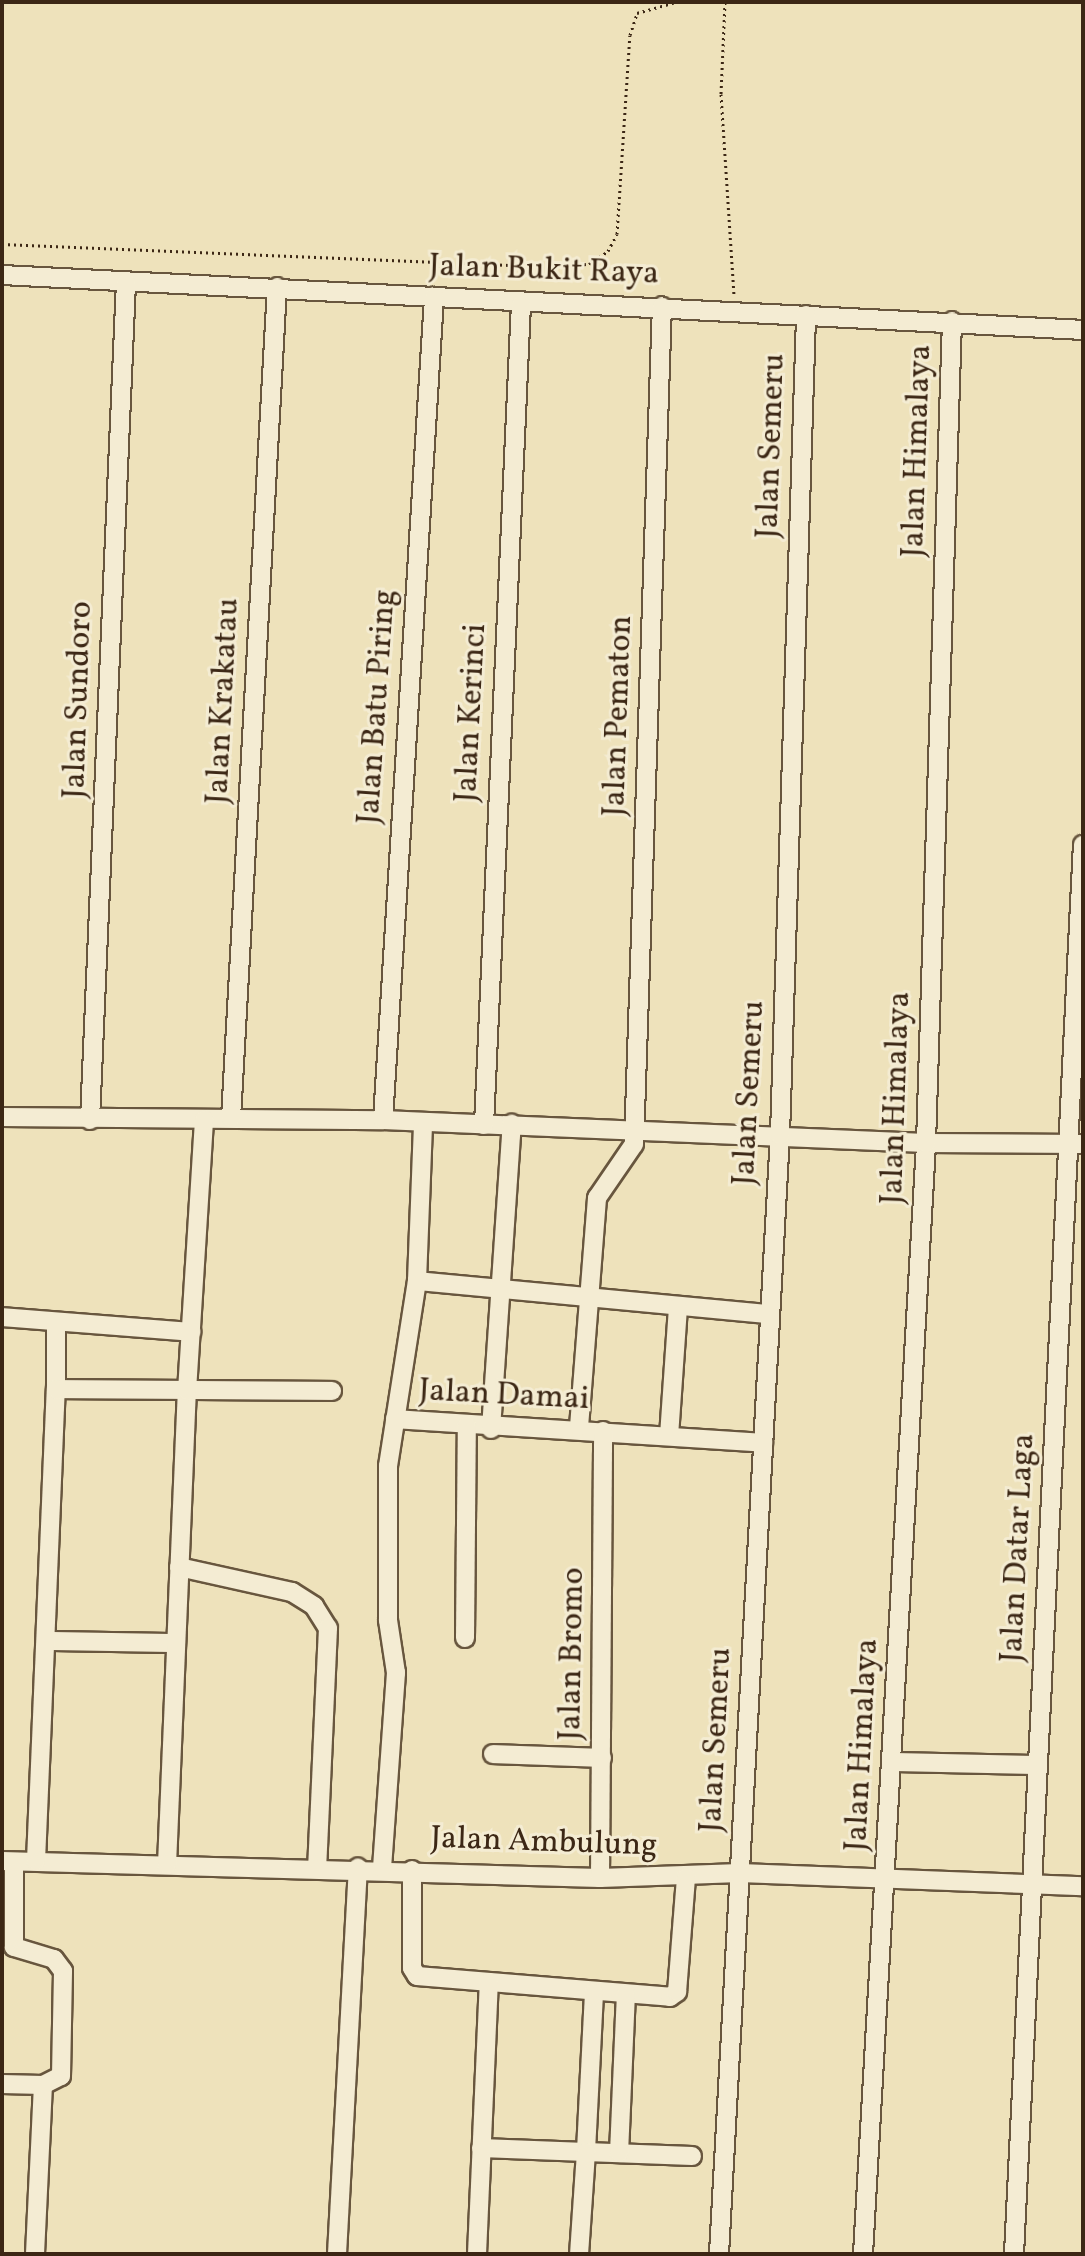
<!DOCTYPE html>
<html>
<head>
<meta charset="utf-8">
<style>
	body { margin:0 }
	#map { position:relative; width:1085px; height:2256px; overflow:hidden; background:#eee2bb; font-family:Vollkorn,serif }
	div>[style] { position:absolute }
	.path>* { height:3px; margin-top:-1.5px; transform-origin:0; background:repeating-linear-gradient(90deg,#3c2715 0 2px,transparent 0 6px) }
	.roads { filter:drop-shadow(2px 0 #68563e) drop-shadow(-2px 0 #68563e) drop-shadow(0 2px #68563e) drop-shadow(0 -2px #68563e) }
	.minor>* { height:18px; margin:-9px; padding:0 9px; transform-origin:9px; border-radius:9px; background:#f4ecd3 }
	span { translate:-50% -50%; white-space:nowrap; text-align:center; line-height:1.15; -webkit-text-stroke:6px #f4ecd3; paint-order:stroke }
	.street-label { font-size:32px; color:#3c2715 }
	.frame { position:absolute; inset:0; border:4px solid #3c2715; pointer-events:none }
</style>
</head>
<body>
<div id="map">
	<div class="path">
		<i style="left:725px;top:2px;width:92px;rotate:92.5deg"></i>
		<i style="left:721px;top:94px;width:200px;rotate:86.3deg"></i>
		<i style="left:2px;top:244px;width:534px;rotate:2.36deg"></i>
		<i style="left:536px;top:266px;width:53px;rotate:-2.2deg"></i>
		<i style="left:589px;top:264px;width:23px;rotate:-34deg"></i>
		<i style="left:608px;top:251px;width:19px;rotate:-62deg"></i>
		<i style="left:617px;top:234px;width:199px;rotate:-86.3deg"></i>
		<i style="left:630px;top:35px;width:23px;rotate:-72deg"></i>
		<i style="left:637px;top:13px;width:41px;rotate:-15.8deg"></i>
	</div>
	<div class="roads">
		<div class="minor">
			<i style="left:2px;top:275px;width:1082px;rotate:2.91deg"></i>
			<i style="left:2px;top:1117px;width:381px;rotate:0.5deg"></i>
			<i style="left:383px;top:1120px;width:543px;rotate:2.43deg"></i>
			<i style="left:926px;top:1143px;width:154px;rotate:0.4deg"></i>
			<i style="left:231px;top:1118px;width:832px;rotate:-86.83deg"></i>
			<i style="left:90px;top:1120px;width:838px;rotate:-87.54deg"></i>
			<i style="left:383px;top:1120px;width:825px;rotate:-86.45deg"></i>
			<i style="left:484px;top:1125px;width:822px;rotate:-87.42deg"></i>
			<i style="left:417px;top:1281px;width:353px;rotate:5.4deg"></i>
			<i style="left:2px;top:1317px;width:190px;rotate:4.5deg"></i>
			<i style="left:56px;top:1323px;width:66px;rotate:90deg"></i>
			<i style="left:395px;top:1419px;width:369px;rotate:3.7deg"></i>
			<i style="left:579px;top:1427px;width:230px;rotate:-85.5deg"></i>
			<i style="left:597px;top:1198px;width:65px;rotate:-55.6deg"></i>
			<i style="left:634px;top:1144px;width:838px;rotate:-88.09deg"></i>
			<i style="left:491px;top:1429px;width:306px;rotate:-86.1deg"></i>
			<i style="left:669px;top:1436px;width:129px;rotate:-86deg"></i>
			<i style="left:179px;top:1567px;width:116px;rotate:12.5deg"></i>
			<i style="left:292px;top:1592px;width:26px;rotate:32deg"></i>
			<i style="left:314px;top:1606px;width:26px;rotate:58deg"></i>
			<i style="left:328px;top:1628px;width:239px;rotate:92.6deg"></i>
			<i style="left:465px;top:1638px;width:212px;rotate:-89.5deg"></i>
			<i style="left:47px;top:1641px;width:129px;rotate:0.9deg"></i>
			<i style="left:493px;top:1754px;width:109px;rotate:2.1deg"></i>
			<i style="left:892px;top:1762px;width:145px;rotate:1.2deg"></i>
			<i style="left:2px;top:1861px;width:598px;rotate:1.63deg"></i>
			<i style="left:600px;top:1878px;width:140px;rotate:-2deg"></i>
			<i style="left:740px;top:1873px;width:343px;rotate:2.2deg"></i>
			<i style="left:36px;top:1861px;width:472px;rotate:-87.6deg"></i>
			<i style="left:56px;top:1389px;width:276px;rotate:0.4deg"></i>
			<i style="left:167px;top:1865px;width:474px;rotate:-87.6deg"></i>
			<i style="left:187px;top:1391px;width:272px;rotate:-86.4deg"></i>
			<i style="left:382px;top:1868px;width:196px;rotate:-85.9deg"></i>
			<i style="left:396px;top:1673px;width:54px;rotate:-98.6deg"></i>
			<i style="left:388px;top:1620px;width:154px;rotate:-90deg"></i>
			<i style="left:388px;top:1466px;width:187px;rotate:-81.1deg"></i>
			<i style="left:417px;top:1281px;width:158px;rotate:-87.8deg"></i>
			<i style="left:412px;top:1870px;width:98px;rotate:90deg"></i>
			<i style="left:412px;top:1968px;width:9px;rotate:58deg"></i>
			<i style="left:417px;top:1976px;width:254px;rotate:4.7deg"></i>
			<i style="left:670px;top:1997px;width:9px;rotate:-36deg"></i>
			<i style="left:677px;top:1992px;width:115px;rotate:-85.5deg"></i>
			<i style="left:600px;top:1878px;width:447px;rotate:-89.6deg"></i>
			<i style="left:594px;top:1993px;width:159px;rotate:92.9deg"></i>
			<i style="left:586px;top:2152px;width:106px;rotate:2.2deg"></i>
			<i style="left:2px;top:2084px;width:41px;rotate:1.4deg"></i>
			<i style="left:43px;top:2085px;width:20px;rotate:-27deg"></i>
			<i style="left:61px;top:2076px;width:105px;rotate:-88.9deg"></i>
			<i style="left:63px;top:1971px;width:15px;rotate:-127deg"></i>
			<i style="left:54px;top:1959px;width:42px;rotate:-163.3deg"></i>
			<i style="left:14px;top:1947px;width:85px;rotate:-90deg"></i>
			<i style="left:481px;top:2148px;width:105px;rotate:2.2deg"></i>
			<i style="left:586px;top:2152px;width:102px;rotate:93.9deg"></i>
			<i style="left:619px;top:2153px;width:159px;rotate:-87.5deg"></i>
			<i style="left:35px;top:2254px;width:169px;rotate:-87.3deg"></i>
			<i style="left:337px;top:2254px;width:387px;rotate:-86.9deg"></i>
			<i style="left:477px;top:2254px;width:272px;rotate:-87.5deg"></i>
			<i style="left:719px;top:2254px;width:1121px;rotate:-86.88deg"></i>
			<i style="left:780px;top:1135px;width:820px;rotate:-88.18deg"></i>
			<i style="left:863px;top:2254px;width:1113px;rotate:-86.75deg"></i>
			<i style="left:926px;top:1143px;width:822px;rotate:-88.19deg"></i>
			<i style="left:1014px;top:2254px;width:1411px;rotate:-87.2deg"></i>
		</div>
	</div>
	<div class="street-label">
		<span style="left:544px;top:271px;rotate:2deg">Jalan Bukit Raya</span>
		<span style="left:772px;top:446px;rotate:-88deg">Jalan Semeru</span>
		<span style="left:918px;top:451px;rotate:-88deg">Jalan Himalaya</span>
		<span style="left:79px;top:700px;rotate:-88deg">Jalan Sundoro</span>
		<span style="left:224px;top:701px;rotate:-87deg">Jalan Krakatau</span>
		<span style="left:378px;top:707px;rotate:-86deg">Jalan Batu Piring</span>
		<span style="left:472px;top:713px;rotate:-87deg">Jalan Kerinci</span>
		<span style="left:619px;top:716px;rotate:-88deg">Jalan Pematon</span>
		<span style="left:750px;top:1093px;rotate:-87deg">Jalan Semeru</span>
		<span style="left:897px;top:1098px;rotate:-88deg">Jalan Himalaya</span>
		<span style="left:504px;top:1396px;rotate:3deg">Jalan Damai</span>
		<span style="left:1019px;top:1548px;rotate:-87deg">Jalan Datar Laga</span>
		<span style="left:573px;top:1654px;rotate:-89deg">Jalan Bromo</span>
		<span style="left:717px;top:1740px;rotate:-87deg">Jalan Semeru</span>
		<span style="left:863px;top:1745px;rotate:-87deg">Jalan Himalaya</span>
		<span style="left:544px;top:1843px;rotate:2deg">Jalan Ambulung</span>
	</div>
	<div class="frame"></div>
</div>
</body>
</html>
